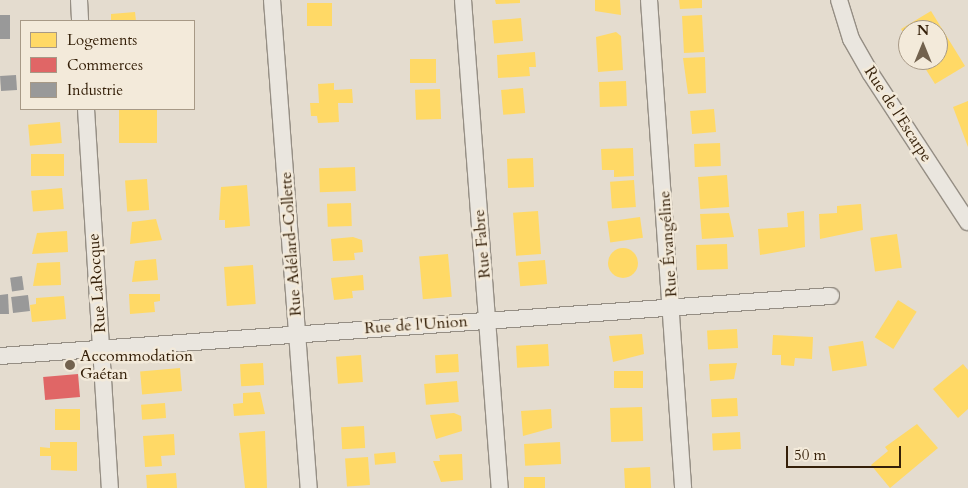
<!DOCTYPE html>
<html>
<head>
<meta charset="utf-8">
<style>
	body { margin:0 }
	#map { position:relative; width:968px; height:488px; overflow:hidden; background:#e4dccf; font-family:Cardo,serif }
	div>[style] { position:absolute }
	.homes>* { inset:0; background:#ffd966; transform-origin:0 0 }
	.round { border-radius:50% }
	.shops>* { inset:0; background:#e06666; transform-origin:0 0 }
	.industry>* { inset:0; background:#999; transform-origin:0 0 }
	.roads { filter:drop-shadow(1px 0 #958e84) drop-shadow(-1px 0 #958e84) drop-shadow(0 1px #958e84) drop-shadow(0 -1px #958e84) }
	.minor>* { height:16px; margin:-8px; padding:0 8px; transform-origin:8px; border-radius:8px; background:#eae6df }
	.dots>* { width:14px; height:14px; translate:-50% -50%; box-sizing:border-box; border:2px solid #f3eada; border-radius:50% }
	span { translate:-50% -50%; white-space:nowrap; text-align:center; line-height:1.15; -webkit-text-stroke:5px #f3eada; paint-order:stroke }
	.street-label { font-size:16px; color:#352009 }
	.poi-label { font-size:16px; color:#352009 }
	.left { translate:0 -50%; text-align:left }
	.legend { position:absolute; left:20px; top:20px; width:175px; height:90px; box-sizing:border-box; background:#f3eada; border:1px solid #a79986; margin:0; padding:6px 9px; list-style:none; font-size:15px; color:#352009 }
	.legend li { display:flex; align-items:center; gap:10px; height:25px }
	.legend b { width:25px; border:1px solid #a79986 }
	.north { position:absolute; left:898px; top:20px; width:50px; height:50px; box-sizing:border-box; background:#f3eada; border:1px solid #a79986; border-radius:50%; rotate:0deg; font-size:14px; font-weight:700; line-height:20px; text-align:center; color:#352009 }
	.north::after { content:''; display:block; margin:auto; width:18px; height:22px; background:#72624e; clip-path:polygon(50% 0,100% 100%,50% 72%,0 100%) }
	.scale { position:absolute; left:786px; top:446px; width:115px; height:22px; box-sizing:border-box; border:2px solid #352009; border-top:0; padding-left:6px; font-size:15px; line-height:18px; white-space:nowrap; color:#352009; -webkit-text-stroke:4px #f3eada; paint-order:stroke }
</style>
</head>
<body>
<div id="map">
	<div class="homes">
		<i style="clip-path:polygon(495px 0,520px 0,520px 3px,496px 4px)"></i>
		<i style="clip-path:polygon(595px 0,620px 0,621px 15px,595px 11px)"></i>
		<i style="clip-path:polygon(679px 0,702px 0,702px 8px,680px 9px)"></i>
		<i style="left:307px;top:3px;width:25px;height:23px"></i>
		<i style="clip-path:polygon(931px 11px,965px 66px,935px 84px,920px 60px,938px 60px,938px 30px,908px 30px,908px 40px,901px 29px)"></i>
		<i style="clip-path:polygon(135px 12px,136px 21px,111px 21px,111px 14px)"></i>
		<i style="left:702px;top:15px;width:37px;height:20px;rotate:87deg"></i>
		<i style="left:521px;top:18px;width:23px;height:29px;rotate:85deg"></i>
		<i style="clip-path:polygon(616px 32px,621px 36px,623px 70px,598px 72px,596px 37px)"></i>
		<i style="clip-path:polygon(535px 52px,536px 67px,529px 67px,530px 76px,498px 78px,497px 55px)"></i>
		<i style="clip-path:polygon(705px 57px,706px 93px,688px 94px,683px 58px)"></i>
		<i style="left:410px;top:59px;width:26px;height:24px"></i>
		<i style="left:626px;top:81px;width:25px;height:27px;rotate:88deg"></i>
		<i style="clip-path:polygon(334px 83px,334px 90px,352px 89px,353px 103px,338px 103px,339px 122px,318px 123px,317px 116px,311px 116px,310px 103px,319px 103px,318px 84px)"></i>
		<i style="left:523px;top:88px;width:25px;height:22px;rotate:85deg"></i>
		<i style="left:440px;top:89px;width:30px;height:25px;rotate:88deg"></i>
		<i style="clip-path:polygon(968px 101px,968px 147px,953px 107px)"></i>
		<i style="left:119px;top:109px;width:38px;height:34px"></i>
		<i style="left:714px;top:109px;width:23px;height:24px;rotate:85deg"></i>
		<i style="left:60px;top:122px;width:21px;height:32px;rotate:85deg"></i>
		<i style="left:720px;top:143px;width:23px;height:26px;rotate:88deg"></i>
		<i style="clip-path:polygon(633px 148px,634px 176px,614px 177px,614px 170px,602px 170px,601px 149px)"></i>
		<i style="left:64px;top:154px;width:22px;height:33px;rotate:90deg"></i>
		<i style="left:533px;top:158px;width:29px;height:26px;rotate:88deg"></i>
		<i style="left:355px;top:167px;width:24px;height:36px;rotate:88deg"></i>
		<i style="left:727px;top:175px;width:32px;height:29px;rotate:86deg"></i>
		<i style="left:147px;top:179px;width:31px;height:22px;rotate:86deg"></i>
		<i style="left:634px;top:180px;width:27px;height:24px;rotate:86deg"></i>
		<i style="clip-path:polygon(247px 185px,250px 226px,225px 228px,225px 220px,219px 220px,221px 187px)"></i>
		<i style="left:62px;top:188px;width:21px;height:31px;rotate:85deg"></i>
		<i style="left:351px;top:203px;width:23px;height:24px;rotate:88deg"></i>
		<i style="clip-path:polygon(861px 204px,863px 230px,820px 239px,819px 214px,837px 213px,837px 206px)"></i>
		<i style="left:538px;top:211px;width:43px;height:25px;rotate:86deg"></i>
		<i style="clip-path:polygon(804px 211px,805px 247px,760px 255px,758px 229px,788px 227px,787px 213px)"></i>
		<i style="clip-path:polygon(729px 213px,734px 237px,702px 239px,700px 214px)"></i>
		<i style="left:640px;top:217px;width:21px;height:33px;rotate:82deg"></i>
		<i style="clip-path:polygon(156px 219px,162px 240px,130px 244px,132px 222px)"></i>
		<i style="clip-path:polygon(67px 231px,68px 252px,32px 254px,37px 233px)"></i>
		<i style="left:897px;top:234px;width:34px;height:27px;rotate:82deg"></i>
		<i style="clip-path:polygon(353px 237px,362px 240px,363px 252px,354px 253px,355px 260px,333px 261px,331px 239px)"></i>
		<i style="left:727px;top:244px;width:25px;height:31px;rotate:88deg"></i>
		<i class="round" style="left:608px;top:248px;width:30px;height:30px"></i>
		<i style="left:448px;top:254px;width:43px;height:29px;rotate:85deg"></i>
		<i style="clip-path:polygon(156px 259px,158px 280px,132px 282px,135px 261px)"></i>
		<i style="left:545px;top:260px;width:24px;height:27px;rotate:85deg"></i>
		<i style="clip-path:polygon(60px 262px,61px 285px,33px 286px,37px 263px)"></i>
		<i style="left:253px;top:265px;width:39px;height:29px;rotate:86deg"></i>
		<i style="clip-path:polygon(363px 275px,364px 290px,352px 291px,353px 298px,334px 300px,331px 278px)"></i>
		<i style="clip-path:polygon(129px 294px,160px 294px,160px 301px,154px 302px,155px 312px,130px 314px)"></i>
		<i style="clip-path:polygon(64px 296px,66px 319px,32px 322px,30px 305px,36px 304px,36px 298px)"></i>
		<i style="left:898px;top:300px;width:22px;height:44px;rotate:32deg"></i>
		<i style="left:737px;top:329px;width:19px;height:30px;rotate:87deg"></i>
		<i style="clip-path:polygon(642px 334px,644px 354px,613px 362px,609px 336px)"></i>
		<i style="clip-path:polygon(773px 335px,813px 337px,812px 359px,795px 358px,794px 366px,781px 365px,781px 355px,772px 355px)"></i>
		<i style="left:863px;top:341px;width:25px;height:35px;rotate:81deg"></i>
		<i style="left:548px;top:344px;width:22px;height:32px;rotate:87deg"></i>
		<i style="left:458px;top:354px;width:18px;height:23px;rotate:87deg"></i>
		<i style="left:361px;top:355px;width:27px;height:25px;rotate:86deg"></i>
		<i style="left:263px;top:363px;width:22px;height:23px;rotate:87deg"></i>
		<i style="clip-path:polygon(737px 363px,734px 379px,710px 381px,709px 364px)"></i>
		<i style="clip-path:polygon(963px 364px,968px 370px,968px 409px,958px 418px,933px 389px)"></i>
		<i style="left:180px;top:368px;width:23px;height:40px;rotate:85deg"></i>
		<i style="left:643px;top:371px;width:17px;height:29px;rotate:90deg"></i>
		<i style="left:457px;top:381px;width:21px;height:33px;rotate:85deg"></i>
		<i style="clip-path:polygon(260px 392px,265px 414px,234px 416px,233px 404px,243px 403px,243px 393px)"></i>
		<i style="left:737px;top:398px;width:18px;height:26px;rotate:87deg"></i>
		<i style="left:165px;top:403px;width:15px;height:24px;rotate:86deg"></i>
		<i style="left:642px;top:407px;width:34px;height:32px;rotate:88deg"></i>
		<i style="left:80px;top:409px;width:21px;height:25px;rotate:90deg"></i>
		<i style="clip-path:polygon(551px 409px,552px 428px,523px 436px,521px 411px)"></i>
		<i style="clip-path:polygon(454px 413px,461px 416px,462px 431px,436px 439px,430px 415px)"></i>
		<i style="clip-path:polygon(917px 424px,938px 448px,890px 488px,871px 465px,888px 451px,885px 447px)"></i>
		<i style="left:364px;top:426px;width:22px;height:23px;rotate:87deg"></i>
		<i style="clip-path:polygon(265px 431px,267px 488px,245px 488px,239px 433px)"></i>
		<i style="left:740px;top:432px;width:17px;height:28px;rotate:87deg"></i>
		<i style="clip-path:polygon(174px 434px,175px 455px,161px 456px,162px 466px,145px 467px,143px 436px)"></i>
		<i style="clip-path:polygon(50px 442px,77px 442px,77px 471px,51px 470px,51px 456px,40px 456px,40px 447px,50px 448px)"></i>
		<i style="left:560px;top:442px;width:22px;height:36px;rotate:87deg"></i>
		<i style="left:395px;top:452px;width:11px;height:21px;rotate:85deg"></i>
		<i style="clip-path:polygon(462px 454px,463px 480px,441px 482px,433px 461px,440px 461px,439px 455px)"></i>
		<i style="left:368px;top:457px;width:28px;height:23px;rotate:86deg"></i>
		<i style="left:650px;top:467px;width:21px;height:26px;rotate:87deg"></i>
		<i style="left:176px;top:473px;width:15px;height:30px;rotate:86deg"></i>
		<i style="left:545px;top:477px;width:11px;height:21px;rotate:90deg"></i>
	</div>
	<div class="shops">
		<i style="left:78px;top:374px;width:23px;height:35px;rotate:85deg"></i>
	</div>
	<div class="industry">
		<i style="left:0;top:15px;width:10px;height:24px"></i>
		<i style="left:16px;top:75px;width:15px;height:16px;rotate:86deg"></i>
		<i style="left:22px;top:276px;width:14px;height:12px;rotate:82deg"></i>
		<i style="clip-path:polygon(8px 294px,9px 314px,0 314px,0 295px)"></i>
		<i style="left:28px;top:295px;width:16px;height:17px;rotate:83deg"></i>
	</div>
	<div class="roads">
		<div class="minor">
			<i style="left:79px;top:0;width:21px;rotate:87deg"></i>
			<i style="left:272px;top:0;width:489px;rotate:85.7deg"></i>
			<i style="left:463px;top:0;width:489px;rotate:85.7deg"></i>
			<i style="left:649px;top:0;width:489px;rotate:86deg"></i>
			<i style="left:839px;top:0;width:41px;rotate:72.9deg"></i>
			<i style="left:851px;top:39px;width:40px;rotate:60.3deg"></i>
			<i style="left:871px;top:74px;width:177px;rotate:56.8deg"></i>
			<i style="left:86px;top:109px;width:380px;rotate:86.4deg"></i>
			<i style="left:0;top:356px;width:833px;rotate:-4.13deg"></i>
		</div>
	</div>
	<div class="dots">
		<i style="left:70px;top:365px;background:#72624e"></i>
	</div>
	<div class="street-label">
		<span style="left:898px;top:114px;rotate:57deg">Rue de l'Escarpe</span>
		<span style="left:291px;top:244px;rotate:-94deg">Rue Adélard-Collette</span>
		<span style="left:482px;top:244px;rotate:-95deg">Rue Fabre</span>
		<span style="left:668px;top:244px;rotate:-94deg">Rue Évangéline</span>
		<span style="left:97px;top:283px;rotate:-94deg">Rue LaRocque</span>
		<span style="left:416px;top:325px;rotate:-4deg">Rue de l'Union</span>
	</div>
	<div class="poi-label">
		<span class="left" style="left:80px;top:365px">Accommodation<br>Gaétan</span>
	</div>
	<ul class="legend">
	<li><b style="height:14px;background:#ffd966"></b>Logements</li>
	<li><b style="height:14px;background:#e06666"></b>Commerces</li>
	<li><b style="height:14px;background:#999"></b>Industrie</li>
	</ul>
	<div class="north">N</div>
	<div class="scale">50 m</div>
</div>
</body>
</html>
